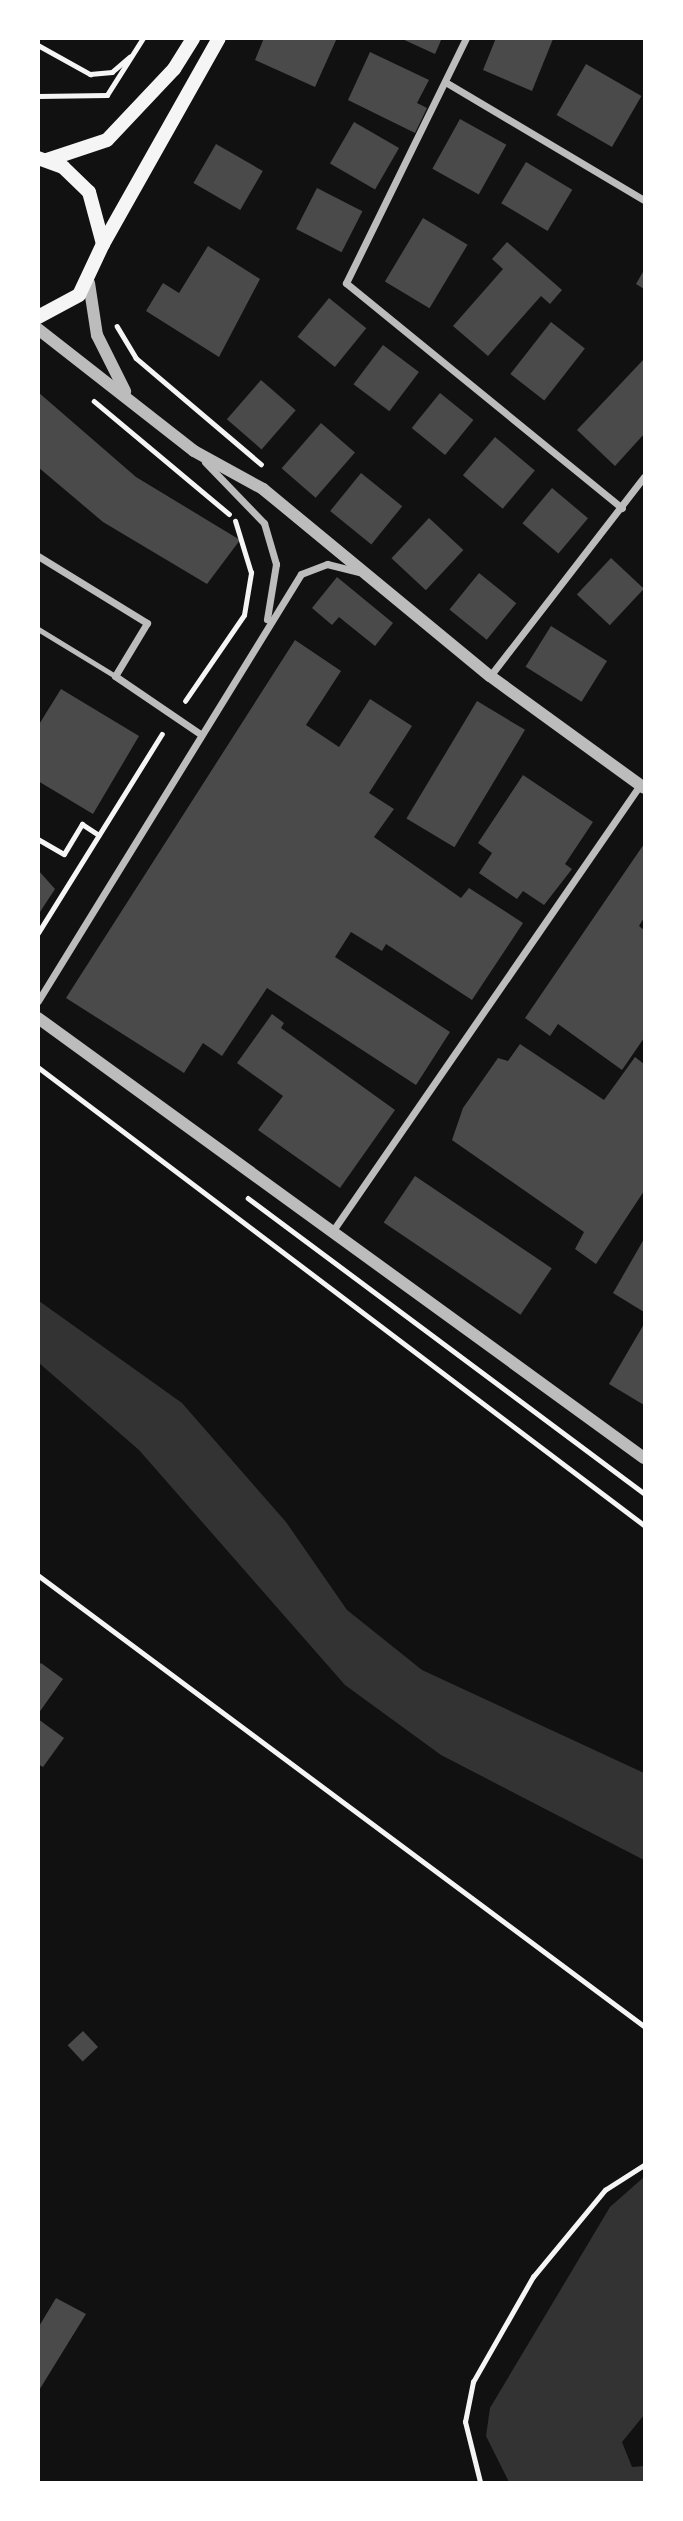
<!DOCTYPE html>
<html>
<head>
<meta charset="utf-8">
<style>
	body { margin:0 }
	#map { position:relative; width:683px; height:2521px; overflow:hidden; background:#111; font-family:Lora,serif }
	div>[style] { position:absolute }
	.water>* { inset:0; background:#333 }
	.building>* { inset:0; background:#4a4a4a; transform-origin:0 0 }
	.path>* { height:4.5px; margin:-2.25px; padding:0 2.25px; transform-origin:2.25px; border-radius:2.25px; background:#f5f5f5 }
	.service>* { height:5px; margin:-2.5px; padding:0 2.5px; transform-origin:2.5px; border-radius:2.5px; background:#bcbcbc }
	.minor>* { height:7px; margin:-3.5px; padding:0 3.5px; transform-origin:3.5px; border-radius:3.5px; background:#bcbcbc }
	.tertiary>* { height:12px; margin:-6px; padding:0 6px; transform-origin:6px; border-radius:6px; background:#bcbcbc }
	.secondary>* { height:14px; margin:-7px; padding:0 7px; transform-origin:7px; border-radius:7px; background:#f5f5f5 }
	span { translate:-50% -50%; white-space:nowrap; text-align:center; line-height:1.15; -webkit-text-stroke:6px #fff; paint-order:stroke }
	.frame { position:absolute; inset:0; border:40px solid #fff; pointer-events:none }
</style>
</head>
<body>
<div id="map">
	<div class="water">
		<i style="clip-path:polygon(39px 1301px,182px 1403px,286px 1522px,347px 1610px,422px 1670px,644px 1773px,644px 1860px,441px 1755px,345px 1685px,139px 1450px,39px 1363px)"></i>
		<i style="clip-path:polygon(644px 2177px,644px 2415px,622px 2442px,632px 2467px,644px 2466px,644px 2482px,509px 2482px,486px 2436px,490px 2408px,610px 2207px)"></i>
	</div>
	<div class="building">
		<i style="clip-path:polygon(264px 38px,337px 38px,315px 87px,255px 60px)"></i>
		<i style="clip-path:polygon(400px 38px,442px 38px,435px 54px)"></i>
		<i style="clip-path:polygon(496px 38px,553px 39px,532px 91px,483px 70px)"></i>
		<i style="clip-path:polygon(370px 52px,429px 80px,417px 103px,427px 108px,415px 133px,348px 100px)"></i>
		<i style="left:586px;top:64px;width:64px;height:59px;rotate:30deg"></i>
		<i style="left:460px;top:119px;width:53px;height:57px;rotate:29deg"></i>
		<i style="left:354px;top:122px;width:52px;height:48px;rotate:30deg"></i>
		<i style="left:216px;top:144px;width:54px;height:45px;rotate:30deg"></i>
		<i style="left:526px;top:162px;width:54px;height:48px;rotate:31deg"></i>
		<i style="left:317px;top:188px;width:51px;height:46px;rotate:27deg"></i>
		<i style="left:423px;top:218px;width:52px;height:74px;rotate:31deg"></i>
		<i style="clip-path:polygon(507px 242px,562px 290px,550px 304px,541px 296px,488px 356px,453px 326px,503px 269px,492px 259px)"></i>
		<i style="clip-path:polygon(208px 246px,260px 279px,219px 357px,146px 311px,163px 283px,179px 293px)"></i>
		<i style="clip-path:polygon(644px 270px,644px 289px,636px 284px)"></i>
		<i style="left:329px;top:298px;width:48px;height:50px;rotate:39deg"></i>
		<i style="left:551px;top:322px;width:43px;height:66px;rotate:38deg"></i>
		<i style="left:383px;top:345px;width:45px;height:49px;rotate:37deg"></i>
		<i style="clip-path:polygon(643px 360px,644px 434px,615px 466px,577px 430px)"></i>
		<i style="left:261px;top:380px;width:46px;height:52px;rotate:41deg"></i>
		<i style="clip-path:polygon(38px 392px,136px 477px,240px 540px,207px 584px,103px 522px,38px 467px)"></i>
		<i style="left:440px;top:393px;width:43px;height:45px;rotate:39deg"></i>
		<i style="left:321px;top:423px;width:45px;height:60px;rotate:41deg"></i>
		<i style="left:495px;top:437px;width:52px;height:50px;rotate:40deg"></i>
		<i style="left:361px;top:473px;width:53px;height:49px;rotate:39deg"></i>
		<i style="left:552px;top:488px;width:47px;height:46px;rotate:40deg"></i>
		<i style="left:429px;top:518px;width:47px;height:55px;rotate:43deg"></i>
		<i style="left:611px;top:558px;width:45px;height:50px;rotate:43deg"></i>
		<i style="left:479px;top:573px;width:48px;height:47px;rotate:39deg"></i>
		<i style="clip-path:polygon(337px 577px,393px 623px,375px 646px,339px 617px,332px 625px,312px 608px)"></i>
		<i style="left:551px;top:626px;width:66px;height:48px;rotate:32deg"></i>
		<i style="clip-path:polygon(295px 640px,341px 671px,306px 725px,339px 747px,370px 699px,412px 726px,369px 793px,394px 809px,374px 837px,461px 898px,469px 888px,523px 923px,472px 1000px,386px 944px,382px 951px,351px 932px,335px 957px,450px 1032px,416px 1085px,267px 988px,222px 1056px,203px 1043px,184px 1073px,66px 998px)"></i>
		<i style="clip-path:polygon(61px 689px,139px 736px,93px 814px,38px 781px,38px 726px)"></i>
		<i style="left:477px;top:701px;width:56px;height:137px;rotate:31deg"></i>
		<i style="clip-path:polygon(523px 775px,593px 822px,565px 864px,572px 869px,544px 905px,523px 891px,517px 899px,479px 873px,492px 853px,478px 843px)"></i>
		<i style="clip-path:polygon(644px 844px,644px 918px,639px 926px,644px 930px,644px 1038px,622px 1070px,558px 1024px,550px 1036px,525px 1018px)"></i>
		<i style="clip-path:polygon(38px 870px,55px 889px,38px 915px)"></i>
		<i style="clip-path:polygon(272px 1014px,284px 1023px,281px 1028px,395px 1110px,340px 1188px,258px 1130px,283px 1096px,237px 1063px)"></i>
		<i style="clip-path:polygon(520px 1044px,604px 1100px,635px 1057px,644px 1064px,644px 1191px,596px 1264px,575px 1249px,584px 1232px,452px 1140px,463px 1108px,498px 1058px,508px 1061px)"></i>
		<i style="left:415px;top:1176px;width:165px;height:56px;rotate:34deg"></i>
		<i style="clip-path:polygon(644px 1239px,644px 1312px,613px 1293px)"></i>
		<i style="clip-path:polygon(644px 1324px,644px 1405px,609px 1384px)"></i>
		<i style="clip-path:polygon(41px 1663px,63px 1679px,38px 1714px,38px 1666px)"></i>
		<i style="clip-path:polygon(38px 1719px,64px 1738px,43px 1767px,38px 1764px)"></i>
		<i style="left:83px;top:2031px;width:22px;height:21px;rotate:47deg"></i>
		<i style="clip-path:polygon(56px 2298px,86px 2314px,38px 2392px,38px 2328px)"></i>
	</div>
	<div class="path">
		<i style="left:38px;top:45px;width:60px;rotate:29.1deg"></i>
		<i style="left:90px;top:74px;width:22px;rotate:-5deg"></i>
		<i style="left:112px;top:72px;width:23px;rotate:-41deg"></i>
		<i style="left:38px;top:96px;width:69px;rotate:-0.8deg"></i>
		<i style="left:107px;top:95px;width:67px;rotate:-57.7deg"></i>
		<i style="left:117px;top:326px;width:37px;rotate:59deg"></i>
		<i style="left:136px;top:358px;width:164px;rotate:40.3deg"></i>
		<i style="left:94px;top:401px;width:176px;rotate:39.9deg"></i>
		<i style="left:185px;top:701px;width:104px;rotate:-55.5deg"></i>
		<i style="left:244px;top:615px;width:43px;rotate:-80.5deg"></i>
		<i style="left:251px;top:573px;width:54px;rotate:-107.1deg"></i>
		<i style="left:38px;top:839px;width:30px;rotate:30deg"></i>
		<i style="left:64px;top:854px;width:35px;rotate:-59deg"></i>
		<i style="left:82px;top:824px;width:20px;rotate:33deg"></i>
		<i style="left:38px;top:933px;width:234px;rotate:-58.1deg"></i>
		<i style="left:38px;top:1067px;width:760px;rotate:37.08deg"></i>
		<i style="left:248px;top:1198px;width:494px;rotate:36.7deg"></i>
		<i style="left:38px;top:1575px;width:755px;rotate:36.66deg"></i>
		<i style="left:480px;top:2482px;width:62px;rotate:-104deg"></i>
		<i style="left:465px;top:2422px;width:41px;rotate:-78.7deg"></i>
		<i style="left:473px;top:2382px;width:121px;rotate:-60.3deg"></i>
		<i style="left:533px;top:2277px;width:113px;rotate:-50.4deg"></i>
		<i style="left:605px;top:2190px;width:46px;rotate:-32.7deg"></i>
	</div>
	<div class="service">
		<i style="left:38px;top:629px;width:90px;rotate:31.4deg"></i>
	</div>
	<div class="minor">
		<i style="left:466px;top:38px;width:273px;rotate:116.1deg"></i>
		<i style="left:346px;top:283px;width:356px;rotate:39.2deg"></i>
		<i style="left:447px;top:83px;width:229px;rotate:30.7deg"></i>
		<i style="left:205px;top:462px;width:85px;rotate:46deg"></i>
		<i style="left:264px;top:523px;width:43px;rotate:73.7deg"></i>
		<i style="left:276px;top:564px;width:56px;rotate:99.3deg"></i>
		<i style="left:38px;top:556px;width:128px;rotate:31.6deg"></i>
		<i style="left:147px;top:623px;width:62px;rotate:121.1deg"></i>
		<i style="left:115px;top:676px;width:102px;rotate:34.2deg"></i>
		<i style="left:490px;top:676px;width:252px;rotate:-52.3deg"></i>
		<i style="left:38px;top:1001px;width:501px;rotate:-58.37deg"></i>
		<i style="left:301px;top:574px;width:28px;rotate:-21deg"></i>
		<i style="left:327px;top:564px;width:33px;rotate:14deg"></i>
		<i style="left:334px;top:1229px;width:539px;rotate:-55.43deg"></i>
	</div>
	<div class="tertiary">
		<i style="left:89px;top:283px;width:53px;rotate:81.3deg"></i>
		<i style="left:97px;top:335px;width:63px;rotate:63.4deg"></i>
		<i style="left:38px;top:329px;width:198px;rotate:38deg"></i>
		<i style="left:194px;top:451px;width:79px;rotate:28.8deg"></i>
		<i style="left:263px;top:489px;width:294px;rotate:39.5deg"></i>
		<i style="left:490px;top:676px;width:190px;rotate:36deg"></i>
		<i style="left:38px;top:1018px;width:749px;rotate:35.98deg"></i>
	</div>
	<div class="secondary">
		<i style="left:38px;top:158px;width:27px;rotate:20deg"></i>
		<i style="left:63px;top:167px;width:36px;rotate:44deg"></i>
		<i style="left:89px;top:192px;width:54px;rotate:74.9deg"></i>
		<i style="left:103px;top:244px;width:56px;rotate:115.2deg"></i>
		<i style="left:79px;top:295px;width:47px;rotate:151.8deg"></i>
		<i style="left:47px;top:160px;width:63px;rotate:-18.4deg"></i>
		<i style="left:107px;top:140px;width:98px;rotate:-46.7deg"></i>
		<i style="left:174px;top:69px;width:36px;rotate:-58deg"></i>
		<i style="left:103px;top:244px;width:236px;rotate:-60.6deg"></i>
	</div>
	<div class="frame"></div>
</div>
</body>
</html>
